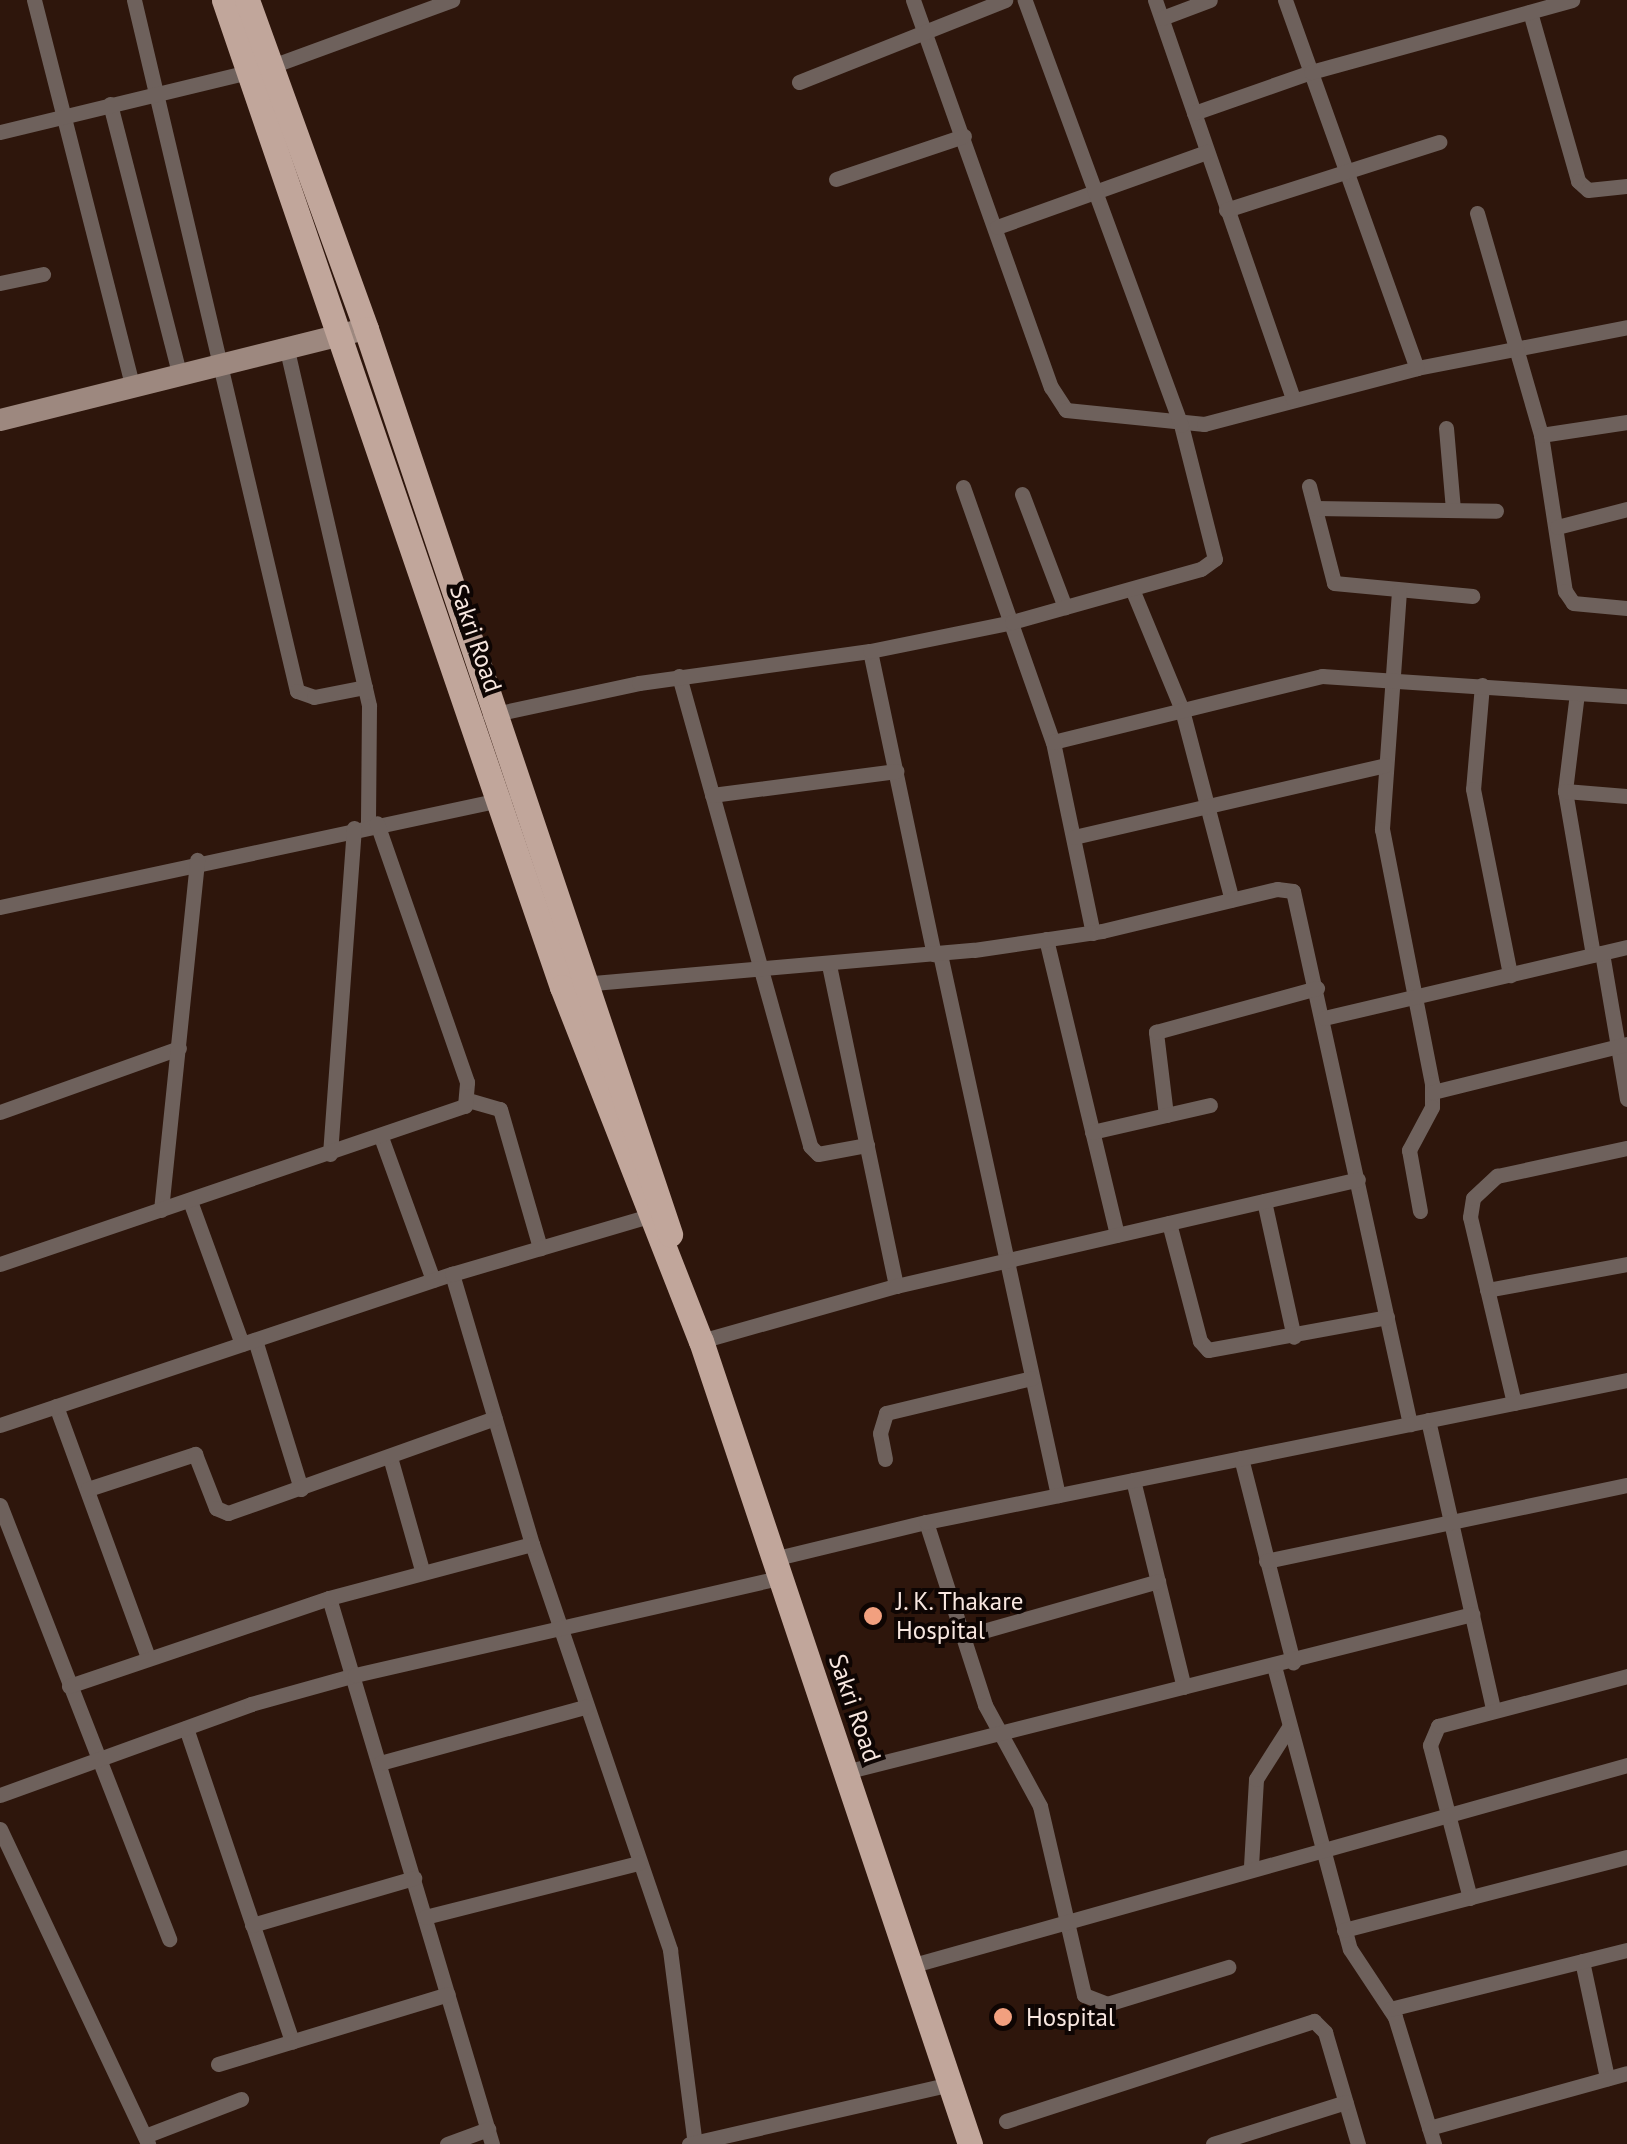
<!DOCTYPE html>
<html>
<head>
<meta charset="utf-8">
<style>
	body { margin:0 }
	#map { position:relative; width:1627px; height:2144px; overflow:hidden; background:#2e160c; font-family:"PT Sans",sans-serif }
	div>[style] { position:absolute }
	.street>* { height:15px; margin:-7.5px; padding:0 7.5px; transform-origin:7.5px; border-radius:7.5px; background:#6e615c }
	.secondary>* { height:22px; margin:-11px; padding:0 11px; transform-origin:11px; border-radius:11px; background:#9d887f }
	.primary>* { height:25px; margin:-12.5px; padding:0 12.5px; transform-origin:12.5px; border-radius:12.5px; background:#c1a69b }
	.dots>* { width:28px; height:28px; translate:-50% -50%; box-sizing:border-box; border:5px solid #0e0503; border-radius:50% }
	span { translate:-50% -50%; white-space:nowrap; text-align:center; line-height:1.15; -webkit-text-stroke:8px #0e0503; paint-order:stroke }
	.street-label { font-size:25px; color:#f8e7e0 }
	.poi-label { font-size:25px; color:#f8e7e0 }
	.left { translate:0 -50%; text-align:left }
</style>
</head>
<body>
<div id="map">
	<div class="street">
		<i style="left:34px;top:0;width:400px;rotate:75.7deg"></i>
		<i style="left:134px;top:0;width:710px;rotate:76.73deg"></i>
		<i style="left:297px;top:691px;width:18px;rotate:19deg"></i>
		<i style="left:314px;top:697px;width:52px;rotate:-11.1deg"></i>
		<i style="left:913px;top:0;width:411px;rotate:70.4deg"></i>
		<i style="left:1051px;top:387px;width:27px;rotate:57deg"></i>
		<i style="left:1066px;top:410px;width:139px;rotate:5.8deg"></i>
		<i style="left:1204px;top:424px;width:220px;rotate:-14.7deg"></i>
		<i style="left:1417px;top:368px;width:214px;rotate:-11deg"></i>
		<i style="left:1155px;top:0;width:422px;rotate:70.9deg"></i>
		<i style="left:1285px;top:0;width:391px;rotate:70.3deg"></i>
		<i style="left:1530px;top:12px;width:176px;rotate:74.1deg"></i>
		<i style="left:1578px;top:181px;width:13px;rotate:42deg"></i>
		<i style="left:1588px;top:190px;width:39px;rotate:-6deg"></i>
		<i style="left:1162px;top:18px;width:51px;rotate:-20.6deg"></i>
		<i style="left:799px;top:82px;width:222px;rotate:-21.7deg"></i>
		<i style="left:110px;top:104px;width:282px;rotate:75.6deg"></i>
		<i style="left:1194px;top:113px;width:124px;rotate:-19.3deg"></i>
		<i style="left:1311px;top:72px;width:271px;rotate:-15.4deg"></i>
		<i style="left:0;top:132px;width:280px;rotate:-13.6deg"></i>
		<i style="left:272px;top:66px;width:192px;rotate:-20.1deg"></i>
		<i style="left:836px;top:179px;width:135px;rotate:-18.6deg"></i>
		<i style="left:1226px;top:210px;width:224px;rotate:-17.7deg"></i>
		<i style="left:1477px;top:213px;width:231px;rotate:73.9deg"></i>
		<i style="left:1541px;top:435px;width:158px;rotate:81.3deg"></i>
		<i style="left:1565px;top:591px;width:14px;rotate:56deg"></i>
		<i style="left:1573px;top:603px;width:54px;rotate:5.3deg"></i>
		<i style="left:997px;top:227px;width:223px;rotate:-19.7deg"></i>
		<i style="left:0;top:283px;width:44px;rotate:-11.8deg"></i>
		<i style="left:287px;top:350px;width:365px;rotate:77deg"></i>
		<i style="left:369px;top:706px;width:119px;rotate:90.5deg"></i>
		<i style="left:1446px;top:428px;width:82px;rotate:85.1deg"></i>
		<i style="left:1541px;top:435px;width:87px;rotate:-8.6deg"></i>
		<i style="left:1309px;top:486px;width:100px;rotate:75.5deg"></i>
		<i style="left:1334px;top:583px;width:139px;rotate:5.4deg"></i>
		<i style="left:963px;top:487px;width:270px;rotate:70.6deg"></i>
		<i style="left:1053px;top:742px;width:195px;rotate:78.2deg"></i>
		<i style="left:1022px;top:494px;width:121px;rotate:69.2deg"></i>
		<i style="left:1315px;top:508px;width:181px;rotate:0.9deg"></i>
		<i style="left:1557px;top:527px;width:72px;rotate:-14.4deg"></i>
		<i style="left:1132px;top:589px;width:131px;rotate:67.5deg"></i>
		<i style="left:1182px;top:710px;width:196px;rotate:75.3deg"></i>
		<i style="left:1399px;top:591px;width:239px;rotate:94.1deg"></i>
		<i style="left:1382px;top:829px;width:260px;rotate:78.9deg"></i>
		<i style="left:1432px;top:1084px;width:23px;rotate:90deg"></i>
		<i style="left:1432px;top:1107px;width:49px;rotate:118.1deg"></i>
		<i style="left:1409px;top:1150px;width:62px;rotate:79.8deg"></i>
		<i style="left:870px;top:651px;width:310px;rotate:78.1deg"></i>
		<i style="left:679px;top:676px;width:488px;rotate:74.4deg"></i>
		<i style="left:810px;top:1146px;width:11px;rotate:45deg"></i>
		<i style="left:818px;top:1154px;width:50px;rotate:-10.4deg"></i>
		<i style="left:1482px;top:685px;width:104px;rotate:94.9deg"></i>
		<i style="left:1473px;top:789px;width:190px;rotate:78.7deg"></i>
		<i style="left:1577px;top:693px;width:99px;rotate:97deg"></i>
		<i style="left:1565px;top:791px;width:166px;rotate:80.3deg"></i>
		<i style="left:490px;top:715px;width:152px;rotate:-12.1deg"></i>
		<i style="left:639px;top:683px;width:233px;rotate:-7.9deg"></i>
		<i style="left:870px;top:651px;width:145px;rotate:-11.5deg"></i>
		<i style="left:1012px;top:622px;width:196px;rotate:-15.7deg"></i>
		<i style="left:1201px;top:569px;width:17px;rotate:-36deg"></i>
		<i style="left:1215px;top:559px;width:138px;rotate:-104.2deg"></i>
		<i style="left:1181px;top:425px;width:453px;rotate:-110.2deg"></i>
		<i style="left:1053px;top:742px;width:277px;rotate:-13.8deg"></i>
		<i style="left:1322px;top:676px;width:306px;rotate:3.8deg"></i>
		<i style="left:1565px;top:791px;width:62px;rotate:4.6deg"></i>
		<i style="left:712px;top:795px;width:186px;rotate:-7.4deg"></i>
		<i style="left:1074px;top:837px;width:319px;rotate:-13deg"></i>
		<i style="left:0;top:907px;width:515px;rotate:-12.09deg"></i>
		<i style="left:1046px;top:939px;width:304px;rotate:76.5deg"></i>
		<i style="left:1602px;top:953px;width:148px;rotate:80.3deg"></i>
		<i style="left:940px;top:954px;width:554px;rotate:77.7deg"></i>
		<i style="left:829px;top:965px;width:328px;rotate:78.2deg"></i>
		<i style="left:582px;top:984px;width:393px;rotate:-5deg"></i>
		<i style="left:974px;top:950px;width:129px;rotate:-8.4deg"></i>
		<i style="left:1102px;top:931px;width:180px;rotate:-13.5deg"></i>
		<i style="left:1277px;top:889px;width:16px;rotate:7deg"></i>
		<i style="left:1293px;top:891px;width:546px;rotate:77.62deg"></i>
		<i style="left:1324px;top:1018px;width:311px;rotate:-13.2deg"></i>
		<i style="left:1433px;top:1092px;width:200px;rotate:-13.9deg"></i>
		<i style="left:468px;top:1100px;width:33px;rotate:16deg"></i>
		<i style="left:500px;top:1109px;width:145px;rotate:73.9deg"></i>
		<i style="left:0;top:1112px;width:190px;rotate:-19.7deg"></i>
		<i style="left:1166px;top:1115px;width:84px;rotate:-96.9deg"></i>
		<i style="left:1156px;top:1032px;width:167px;rotate:-15.3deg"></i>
		<i style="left:1092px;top:1132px;width:121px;rotate:-12.9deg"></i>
		<i style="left:381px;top:1137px;width:152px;rotate:70deg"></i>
		<i style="left:330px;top:1154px;width:327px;rotate:-85.8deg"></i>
		<i style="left:190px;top:1201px;width:152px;rotate:70deg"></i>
		<i style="left:1264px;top:1201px;width:139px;rotate:77.6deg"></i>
		<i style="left:161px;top:1210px;width:352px;rotate:-84.1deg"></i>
		<i style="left:1169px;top:1223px;width:122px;rotate:75.3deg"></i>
		<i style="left:1200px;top:1341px;width:12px;rotate:48deg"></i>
		<i style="left:1208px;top:1350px;width:182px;rotate:-10.4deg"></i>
		<i style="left:0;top:1264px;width:491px;rotate:-18.8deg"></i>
		<i style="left:465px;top:1106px;width:24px;rotate:-85deg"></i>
		<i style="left:467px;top:1082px;width:274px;rotate:-109.2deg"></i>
		<i style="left:452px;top:1274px;width:282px;rotate:73.5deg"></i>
		<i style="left:532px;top:1544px;width:429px;rotate:71.2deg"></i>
		<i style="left:670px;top:1950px;width:196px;rotate:82.7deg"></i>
		<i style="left:1487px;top:1290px;width:142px;rotate:-10.5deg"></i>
		<i style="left:255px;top:1340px;width:156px;rotate:72.8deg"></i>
		<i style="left:701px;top:1341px;width:203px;rotate:-15.8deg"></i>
		<i style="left:896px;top:1286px;width:474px;rotate:-13deg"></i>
		<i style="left:1514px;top:1403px;width:191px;rotate:-103.3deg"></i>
		<i style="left:1470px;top:1217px;width:19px;rotate:-81deg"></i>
		<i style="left:1473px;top:1198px;width:33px;rotate:-43deg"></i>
		<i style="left:1497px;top:1176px;width:133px;rotate:-12.2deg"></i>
		<i style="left:56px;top:1406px;width:268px;rotate:69.9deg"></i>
		<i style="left:1428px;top:1420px;width:296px;rotate:77.3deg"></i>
		<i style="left:0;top:1425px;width:477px;rotate:-18.5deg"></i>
		<i style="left:452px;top:1274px;width:205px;rotate:-16.4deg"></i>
		<i style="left:390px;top:1457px;width:117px;rotate:74.2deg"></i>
		<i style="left:1241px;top:1458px;width:211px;rotate:75.7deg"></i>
		<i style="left:885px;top:1459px;width:26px;rotate:-101deg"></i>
		<i style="left:880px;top:1433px;width:21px;rotate:-73deg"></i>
		<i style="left:886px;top:1413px;width:150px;rotate:-13.5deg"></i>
		<i style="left:1133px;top:1480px;width:213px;rotate:76.2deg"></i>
		<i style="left:88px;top:1489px;width:113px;rotate:-18.1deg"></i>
		<i style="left:195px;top:1454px;width:58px;rotate:68.7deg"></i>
		<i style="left:216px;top:1508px;width:13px;rotate:23deg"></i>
		<i style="left:228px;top:1513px;width:283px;rotate:-19.6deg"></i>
		<i style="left:0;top:1505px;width:466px;rotate:68.7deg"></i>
		<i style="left:926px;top:1522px;width:192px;rotate:72.1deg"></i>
		<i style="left:985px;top:1705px;width:115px;rotate:61.4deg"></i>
		<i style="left:1040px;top:1806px;width:194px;rotate:76.9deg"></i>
		<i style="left:1084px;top:1995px;width:25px;rotate:21deg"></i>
		<i style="left:1107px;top:2004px;width:127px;rotate:-17deg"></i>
		<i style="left:773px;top:1559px;width:157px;rotate:-13.6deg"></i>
		<i style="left:926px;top:1522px;width:715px;rotate:-11.45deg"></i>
		<i style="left:1266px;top:1561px;width:369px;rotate:-11.9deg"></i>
		<i style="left:329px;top:1598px;width:570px;rotate:73.38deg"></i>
		<i style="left:962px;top:1637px;width:204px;rotate:-15.9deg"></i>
		<i style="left:1274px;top:1666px;width:293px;rotate:75deg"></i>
		<i style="left:1350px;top:1949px;width:82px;rotate:56.5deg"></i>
		<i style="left:1395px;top:2017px;width:133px;rotate:72.9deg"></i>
		<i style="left:69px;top:1686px;width:274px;rotate:-18.7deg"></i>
		<i style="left:329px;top:1598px;width:210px;rotate:-14.9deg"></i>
		<i style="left:186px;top:1728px;width:331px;rotate:71.3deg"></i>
		<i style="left:380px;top:1763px;width:213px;rotate:-15.3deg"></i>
		<i style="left:845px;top:1772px;width:647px;rotate:-14.14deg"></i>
		<i style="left:0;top:1795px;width:267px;rotate:-19.9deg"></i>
		<i style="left:251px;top:1704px;width:108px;rotate:-15.6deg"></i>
		<i style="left:355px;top:1675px;width:435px;rotate:-12.9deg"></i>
		<i style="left:0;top:1829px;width:348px;rotate:64.8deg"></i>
		<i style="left:1251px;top:1866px;width:87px;rotate:-86.7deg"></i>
		<i style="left:1256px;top:1779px;width:62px;rotate:-57.6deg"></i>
		<i style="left:1470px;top:1898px;width:158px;rotate:-104.7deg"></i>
		<i style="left:1430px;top:1745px;width:21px;rotate:-67deg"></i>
		<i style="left:1438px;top:1726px;width:196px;rotate:-14.8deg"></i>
		<i style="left:425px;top:1917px;width:221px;rotate:-14.2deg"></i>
		<i style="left:252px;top:1925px;width:169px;rotate:-16.2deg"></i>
		<i style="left:1344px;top:1930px;width:292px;rotate:-14.5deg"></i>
		<i style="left:1582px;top:1961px;width:120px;rotate:77.9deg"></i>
		<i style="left:910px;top:1966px;width:745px;rotate:-15.66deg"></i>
		<i style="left:1390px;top:2009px;width:244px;rotate:-14deg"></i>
		<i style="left:218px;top:2064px;width:240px;rotate:-16.9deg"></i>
		<i style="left:1006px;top:2121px;width:324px;rotate:-18deg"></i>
		<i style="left:1314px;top:2021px;width:16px;rotate:45deg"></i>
		<i style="left:1325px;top:2032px;width:117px;rotate:73.6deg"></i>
		<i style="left:1429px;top:2128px;width:205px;rotate:-15.5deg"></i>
		<i style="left:145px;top:2136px;width:103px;rotate:-21.1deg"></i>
		<i style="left:447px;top:2144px;width:44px;rotate:-20.1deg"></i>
		<i style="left:689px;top:2144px;width:268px;rotate:-12.9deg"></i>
		<i style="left:1213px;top:2144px;width:139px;rotate:-17.5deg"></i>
	</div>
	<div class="secondary">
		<i style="left:0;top:420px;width:377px;rotate:-14deg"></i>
	</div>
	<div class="primary">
		<i style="left:224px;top:0;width:1043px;rotate:71.1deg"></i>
		<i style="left:562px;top:987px;width:380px;rotate:68.6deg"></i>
		<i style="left:701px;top:1341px;width:847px;rotate:71.48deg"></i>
		<i style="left:247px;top:0;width:350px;rotate:70.1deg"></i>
		<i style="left:366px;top:329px;width:955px;rotate:71.43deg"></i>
	</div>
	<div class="dots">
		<i style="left:873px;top:1616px;background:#f2a07f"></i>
		<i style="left:1003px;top:2017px;background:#f2a07f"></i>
	</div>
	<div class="street-label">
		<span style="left:476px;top:638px;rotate:71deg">Sakri Road</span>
		<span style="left:855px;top:1708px;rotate:71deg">Sakri Road</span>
	</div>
	<div class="poi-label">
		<span class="left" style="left:896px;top:1616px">J. K. Thakare<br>Hospital</span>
		<span class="left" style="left:1026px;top:2017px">Hospital</span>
	</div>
</div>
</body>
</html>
